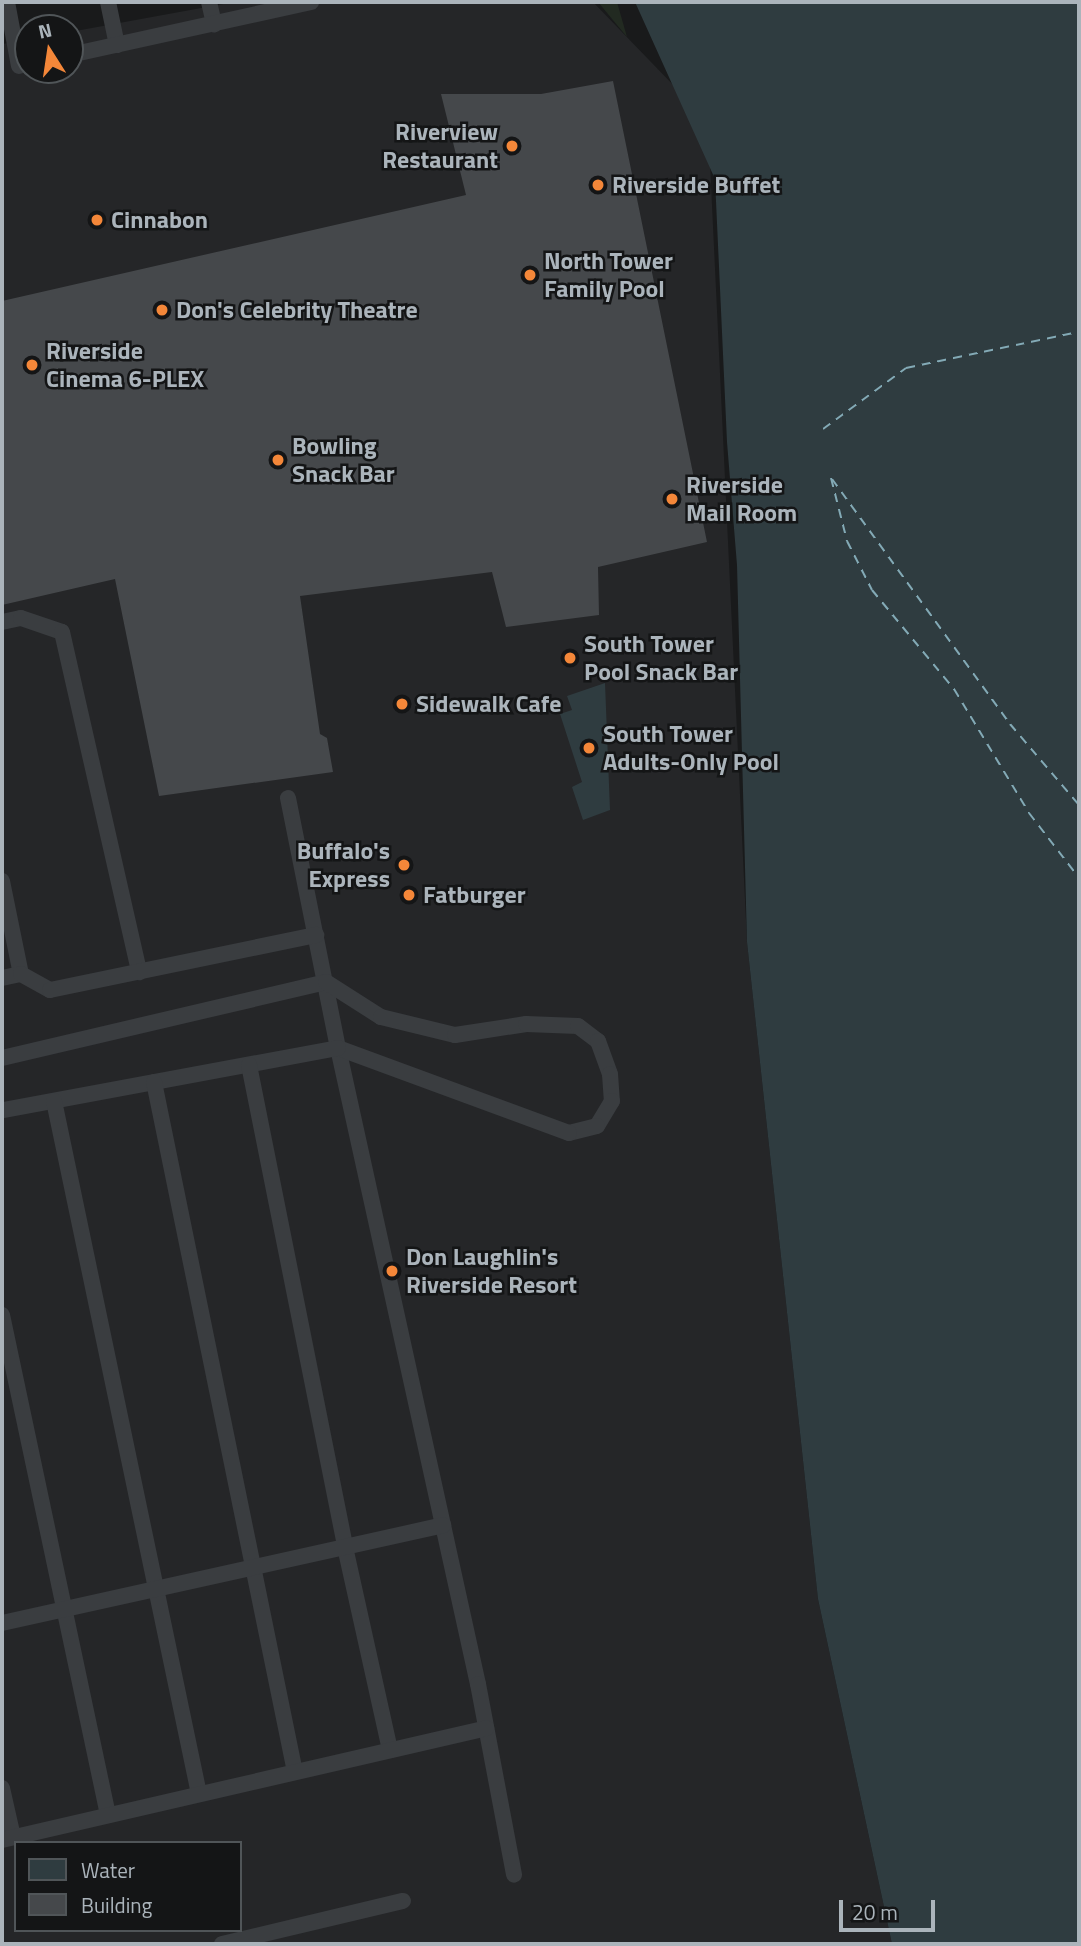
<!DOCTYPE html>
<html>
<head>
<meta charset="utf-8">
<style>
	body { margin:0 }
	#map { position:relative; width:1081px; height:1946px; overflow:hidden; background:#191a1b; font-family:"Titillium Web",sans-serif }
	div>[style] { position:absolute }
	.built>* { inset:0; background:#252628 }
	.green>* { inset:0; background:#222a21 }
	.water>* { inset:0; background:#2f3c40 }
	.ferry>* { height:2px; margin-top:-1px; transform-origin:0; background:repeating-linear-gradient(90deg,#83aab6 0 9px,transparent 0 16px) }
	.building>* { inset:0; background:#45484b }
	.service>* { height:16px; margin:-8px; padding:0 8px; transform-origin:8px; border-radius:8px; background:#3a3d40 }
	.dots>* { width:19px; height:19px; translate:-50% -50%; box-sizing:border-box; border:4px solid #141516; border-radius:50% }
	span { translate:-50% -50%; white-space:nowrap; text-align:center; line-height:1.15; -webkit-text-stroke:5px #141516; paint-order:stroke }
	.poi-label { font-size:24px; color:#abb4bb; font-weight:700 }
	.right { translate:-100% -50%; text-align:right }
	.left { translate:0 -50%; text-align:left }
	.frame { position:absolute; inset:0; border:4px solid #abb4bb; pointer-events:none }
	.legend { position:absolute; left:14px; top:1841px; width:228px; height:91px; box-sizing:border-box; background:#141516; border:2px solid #505558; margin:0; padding:9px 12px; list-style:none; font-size:21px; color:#abb4bb }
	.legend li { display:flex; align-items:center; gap:14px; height:35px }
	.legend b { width:35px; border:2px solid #505558 }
	.north { position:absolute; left:14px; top:14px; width:70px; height:70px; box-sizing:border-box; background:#141516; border:2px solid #505558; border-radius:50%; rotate:348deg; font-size:19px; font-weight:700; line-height:28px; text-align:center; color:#abb4bb }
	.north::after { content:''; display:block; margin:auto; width:24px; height:32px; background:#f48739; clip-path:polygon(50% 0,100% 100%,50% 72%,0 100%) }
	.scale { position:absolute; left:839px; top:1900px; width:96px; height:32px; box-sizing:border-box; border:4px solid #abb4bb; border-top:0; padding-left:9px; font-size:21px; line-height:24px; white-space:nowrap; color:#abb4bb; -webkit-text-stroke:5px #141516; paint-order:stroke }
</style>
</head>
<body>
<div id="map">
	<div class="built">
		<i style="clip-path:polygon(evenodd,234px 2px,593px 2px,708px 121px,747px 942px,818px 1599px,892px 1944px,2px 1944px,2px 44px,28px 40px,28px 70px,70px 70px,70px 32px,234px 2px,16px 1843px,240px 1843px,240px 1930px,16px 1930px,16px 1843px)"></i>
	</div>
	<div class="green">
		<i style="clip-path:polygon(598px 2px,617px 2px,627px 37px)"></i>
	</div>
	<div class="water">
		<i style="clip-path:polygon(635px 2px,1079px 2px,1079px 1944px,892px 1944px,818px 1599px,747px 942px,737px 565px,727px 442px,715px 179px)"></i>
		<i style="clip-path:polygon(605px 683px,610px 810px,583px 820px,572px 787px,582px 782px,560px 714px,572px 710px,567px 696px)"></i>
	</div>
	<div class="ferry">
		<i style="left:823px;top:429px;width:103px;rotate:-36.3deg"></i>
		<i style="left:906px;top:368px;width:177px;rotate:-11.8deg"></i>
		<i style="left:831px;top:478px;width:65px;rotate:75.7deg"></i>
		<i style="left:847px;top:541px;width:55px;rotate:63deg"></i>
		<i style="left:872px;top:590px;width:129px;rotate:50.4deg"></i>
		<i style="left:954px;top:689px;width:145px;rotate:58.8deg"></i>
		<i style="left:1029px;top:813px;width:82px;rotate:52.4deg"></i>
		<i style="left:832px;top:479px;width:303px;rotate:54deg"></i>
		<i style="left:1010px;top:724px;width:106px;rotate:49.6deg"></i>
	</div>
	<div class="building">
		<i style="clip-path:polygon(613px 81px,707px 542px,598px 567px,599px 615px,506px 627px,492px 572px,300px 596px,320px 734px,327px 738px,333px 772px,159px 796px,115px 579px,2px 605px,2px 301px,466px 195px,441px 94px,541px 94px)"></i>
	</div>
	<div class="service">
		<i style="left:7px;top:2px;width:65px;rotate:79.4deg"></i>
		<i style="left:108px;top:2px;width:44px;rotate:78.2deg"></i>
		<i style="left:209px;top:2px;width:23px;rotate:77deg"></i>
		<i style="left:70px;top:55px;width:247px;rotate:-12.4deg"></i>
		<i style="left:2px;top:622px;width:19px;rotate:-12deg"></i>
		<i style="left:21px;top:618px;width:43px;rotate:18.9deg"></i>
		<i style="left:62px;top:632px;width:349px;rotate:77.2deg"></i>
		<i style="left:288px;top:798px;width:255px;rotate:78.7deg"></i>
		<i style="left:338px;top:1048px;width:651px;rotate:77.59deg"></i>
		<i style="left:478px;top:1684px;width:194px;rotate:79.3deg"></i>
		<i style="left:2px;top:881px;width:95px;rotate:78.5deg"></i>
		<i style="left:2px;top:978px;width:19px;rotate:-12deg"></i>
		<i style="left:21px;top:974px;width:33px;rotate:29deg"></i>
		<i style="left:50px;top:990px;width:272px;rotate:-11.7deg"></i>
		<i style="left:2px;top:1058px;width:333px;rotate:-13.2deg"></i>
		<i style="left:326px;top:982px;width:65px;rotate:32.5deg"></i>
		<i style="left:381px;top:1017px;width:76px;rotate:13.7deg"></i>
		<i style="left:455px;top:1035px;width:72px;rotate:-8.8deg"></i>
		<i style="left:526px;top:1024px;width:52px;rotate:2.2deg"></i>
		<i style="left:578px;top:1026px;width:25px;rotate:37deg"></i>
		<i style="left:598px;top:1041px;width:35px;rotate:70deg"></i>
		<i style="left:610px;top:1074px;width:27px;rotate:86deg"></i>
		<i style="left:612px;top:1101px;width:29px;rotate:121deg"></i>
		<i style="left:597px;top:1126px;width:29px;rotate:166deg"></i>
		<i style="left:569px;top:1133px;width:246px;rotate:-159.8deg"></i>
		<i style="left:338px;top:1048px;width:342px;rotate:169.5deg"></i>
		<i style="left:249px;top:1065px;width:491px;rotate:78.7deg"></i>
		<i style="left:345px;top:1547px;width:208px;rotate:77.5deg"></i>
		<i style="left:154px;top:1082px;width:704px;rotate:78.45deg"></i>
		<i style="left:54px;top:1101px;width:708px;rotate:78.18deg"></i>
		<i style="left:2px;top:1315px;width:511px;rotate:78.03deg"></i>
		<i style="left:2px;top:1623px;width:452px;rotate:-12.5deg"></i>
		<i style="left:2px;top:1788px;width:50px;rotate:77.3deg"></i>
		<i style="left:2px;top:1840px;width:497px;rotate:-13deg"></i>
		<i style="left:222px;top:1944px;width:186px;rotate:-13.4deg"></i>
	</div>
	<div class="dots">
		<i style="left:512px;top:146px;background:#f48739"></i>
		<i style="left:598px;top:185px;background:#f48739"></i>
		<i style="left:97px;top:220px;background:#f48739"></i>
		<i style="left:530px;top:275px;background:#f48739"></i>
		<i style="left:162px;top:310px;background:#f48739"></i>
		<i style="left:32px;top:365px;background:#f48739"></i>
		<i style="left:278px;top:460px;background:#f48739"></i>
		<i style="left:672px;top:499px;background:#f48739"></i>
		<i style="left:570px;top:658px;background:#f48739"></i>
		<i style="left:402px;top:704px;background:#f48739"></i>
		<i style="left:589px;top:748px;background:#f48739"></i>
		<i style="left:404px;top:865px;background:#f48739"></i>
		<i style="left:409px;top:895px;background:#f48739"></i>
		<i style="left:392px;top:1271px;background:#f48739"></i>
	</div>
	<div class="poi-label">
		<span class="right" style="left:498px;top:146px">Riverview<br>Restaurant</span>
		<span class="left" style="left:612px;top:185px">Riverside Buffet</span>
		<span class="left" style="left:111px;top:220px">Cinnabon</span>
		<span class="left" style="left:544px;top:275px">North Tower<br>Family Pool</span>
		<span class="left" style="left:176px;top:310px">Don's Celebrity Theatre</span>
		<span class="left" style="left:46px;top:365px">Riverside<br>Cinema 6-PLEX</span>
		<span class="left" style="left:292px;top:460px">Bowling<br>Snack Bar</span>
		<span class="left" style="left:686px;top:499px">Riverside<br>Mail Room</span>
		<span class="left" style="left:584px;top:658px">South Tower<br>Pool Snack Bar</span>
		<span class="left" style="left:416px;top:704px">Sidewalk Cafe</span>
		<span class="left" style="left:603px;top:748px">South Tower<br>Adults-Only Pool</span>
		<span class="right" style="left:390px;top:865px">Buffalo's<br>Express</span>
		<span class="left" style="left:423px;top:895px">Fatburger</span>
		<span class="left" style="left:406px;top:1271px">Don Laughlin's<br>Riverside Resort</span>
	</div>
	<div class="frame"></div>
	<ul class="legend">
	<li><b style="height:19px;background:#2f3c40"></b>Water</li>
	<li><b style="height:19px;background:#45484b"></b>Building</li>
	</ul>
	<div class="north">N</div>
	<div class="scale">20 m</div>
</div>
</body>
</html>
